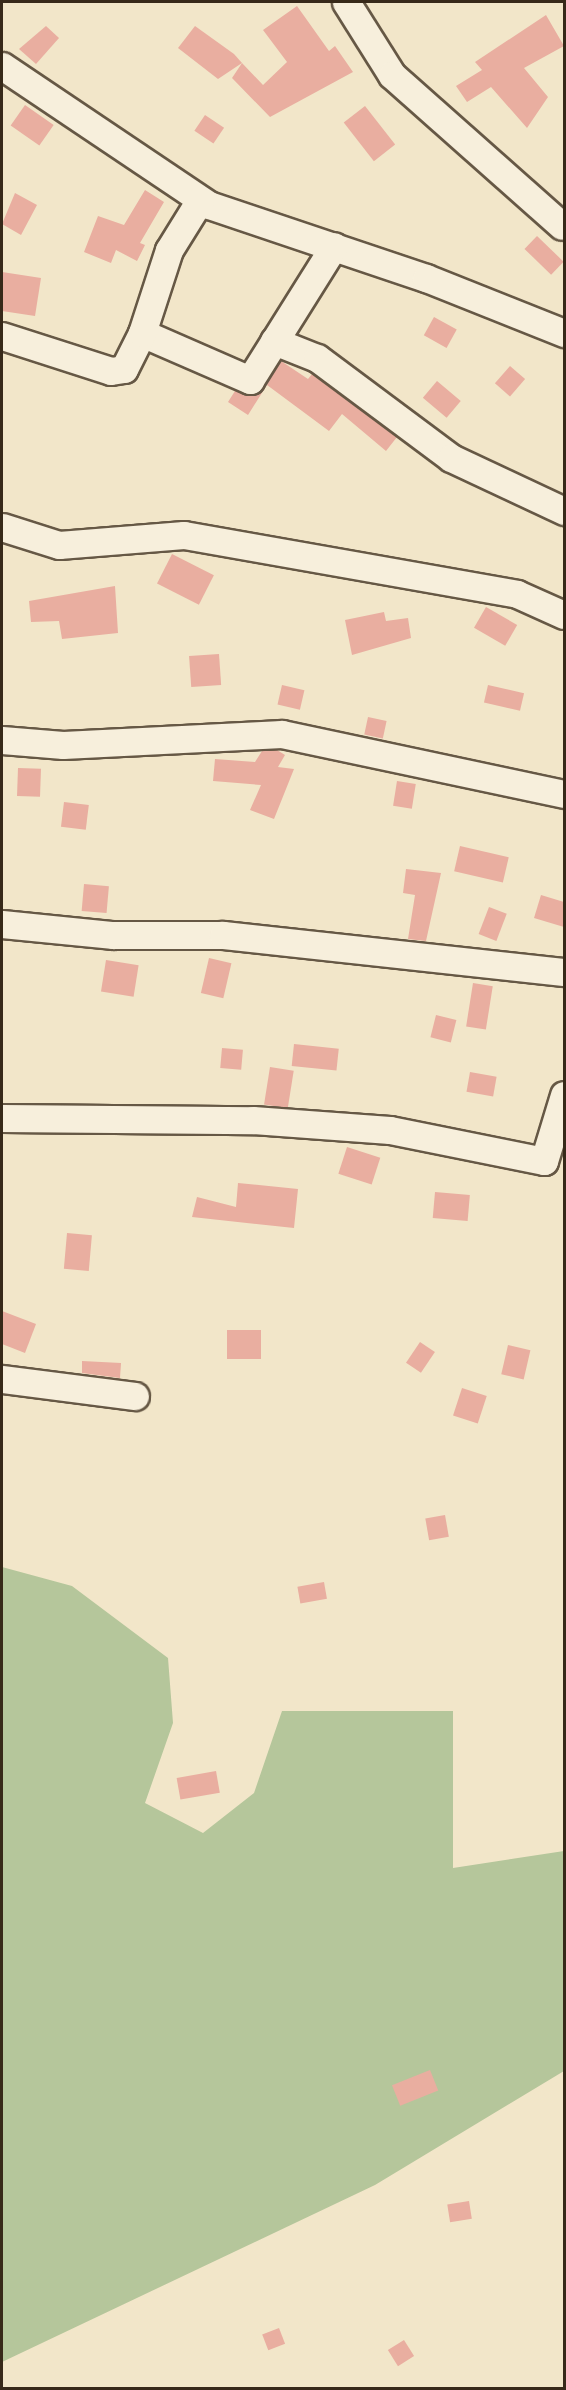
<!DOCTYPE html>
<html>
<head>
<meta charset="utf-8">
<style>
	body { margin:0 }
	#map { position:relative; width:566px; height:2390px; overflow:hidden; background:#f2e6c9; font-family:"Sorts Mill Goudy",serif }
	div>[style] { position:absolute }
	.green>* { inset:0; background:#b5c69b }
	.building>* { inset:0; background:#e9aea0; transform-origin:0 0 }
	.roads { filter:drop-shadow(2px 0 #665845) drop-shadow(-2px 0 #665845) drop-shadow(0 2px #665845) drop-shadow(0 -2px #665845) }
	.minor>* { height:27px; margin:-13.5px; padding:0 13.5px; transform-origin:13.5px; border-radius:13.5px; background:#f7efdc }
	span { translate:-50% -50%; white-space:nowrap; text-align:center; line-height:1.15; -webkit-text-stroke:6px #f7efdc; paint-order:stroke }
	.frame { position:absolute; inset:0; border:3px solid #372919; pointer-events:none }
</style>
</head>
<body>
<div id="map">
	<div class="green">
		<i style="clip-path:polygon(2px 1567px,72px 1586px,168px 1658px,173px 1723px,145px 1803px,203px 1833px,254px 1793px,282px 1711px,453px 1711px,453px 1868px,564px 1851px,564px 2071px,375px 2185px,2px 2362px)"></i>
	</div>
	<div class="building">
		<i style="clip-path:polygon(297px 6px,329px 51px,335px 46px,353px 72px,270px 117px,232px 78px,242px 63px,263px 85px,287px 62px,263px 30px)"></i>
		<i style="clip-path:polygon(546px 15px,564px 46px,524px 68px,548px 97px,527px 128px,491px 87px,467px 102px,456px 86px,482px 70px,475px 62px)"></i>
		<i style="clip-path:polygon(46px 26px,59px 38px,36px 64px,19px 49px)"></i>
		<i style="clip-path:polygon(195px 26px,234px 54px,242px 63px,218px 79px,178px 48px)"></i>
		<i style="left:25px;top:105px;width:35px;height:25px;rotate:35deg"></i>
		<i style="left:365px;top:106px;width:49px;height:27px;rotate:52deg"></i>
		<i style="left:205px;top:115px;width:23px;height:19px;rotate:34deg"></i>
		<i style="clip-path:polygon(145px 190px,164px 202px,140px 243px,145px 245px,137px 261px,116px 250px,111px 263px,84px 252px,98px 216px,124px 225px)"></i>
		<i style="clip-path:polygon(15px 193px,37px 205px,21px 235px,2px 224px)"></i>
		<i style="left:537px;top:236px;width:37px;height:18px;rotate:44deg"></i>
		<i style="clip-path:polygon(2px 272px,41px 278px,35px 316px,2px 311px)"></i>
		<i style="left:434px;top:317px;width:26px;height:21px;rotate:29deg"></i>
		<i style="clip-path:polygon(281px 361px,308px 379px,312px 374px,397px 437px,386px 451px,342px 414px,329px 431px,267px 385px,248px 415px,228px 402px,235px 391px,258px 393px)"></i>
		<i style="left:510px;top:366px;width:20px;height:23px;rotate:41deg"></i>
		<i style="left:437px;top:381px;width:31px;height:22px;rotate:40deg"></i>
		<i style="left:172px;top:554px;width:47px;height:33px;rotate:27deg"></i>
		<i style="clip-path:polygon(115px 586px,118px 633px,62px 639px,59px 621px,31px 622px,29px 601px)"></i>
		<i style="left:486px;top:607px;width:36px;height:24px;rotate:30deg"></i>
		<i style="clip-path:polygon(384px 612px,386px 621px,408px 618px,411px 638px,352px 655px,345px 620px)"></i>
		<i style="left:219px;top:654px;width:31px;height:30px;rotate:86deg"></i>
		<i style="left:282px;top:685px;width:23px;height:20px;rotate:13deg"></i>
		<i style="left:488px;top:685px;width:37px;height:18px;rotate:13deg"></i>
		<i style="left:368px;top:717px;width:19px;height:18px;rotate:12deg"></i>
		<i style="clip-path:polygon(277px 750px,285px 755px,278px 767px,294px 769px,274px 819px,250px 810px,261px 785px,213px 781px,215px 759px,255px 762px,262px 751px)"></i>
		<i style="left:18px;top:768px;width:23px;height:28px;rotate:2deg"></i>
		<i style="left:397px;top:781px;width:19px;height:25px;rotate:9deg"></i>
		<i style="left:64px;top:802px;width:25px;height:25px;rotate:7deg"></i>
		<i style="left:460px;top:846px;width:50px;height:26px;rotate:13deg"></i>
		<i style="clip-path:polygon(406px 869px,441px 873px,426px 941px,408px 939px,415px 895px,403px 893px)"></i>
		<i style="left:84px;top:884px;width:25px;height:27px;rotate:5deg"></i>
		<i style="clip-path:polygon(541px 895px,564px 902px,564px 927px,534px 918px)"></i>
		<i style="left:489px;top:907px;width:19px;height:29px;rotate:21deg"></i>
		<i style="left:209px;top:958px;width:23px;height:36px;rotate:13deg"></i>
		<i style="left:106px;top:960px;width:33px;height:32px;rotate:9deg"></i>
		<i style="left:473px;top:983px;width:20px;height:44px;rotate:9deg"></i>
		<i style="left:436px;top:1015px;width:21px;height:23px;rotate:14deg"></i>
		<i style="left:294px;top:1044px;width:45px;height:22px;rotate:6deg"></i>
		<i style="left:222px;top:1048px;width:21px;height:20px;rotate:5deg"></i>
		<i style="left:270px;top:1067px;width:24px;height:38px;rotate:9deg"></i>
		<i style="left:470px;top:1072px;width:27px;height:20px;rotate:10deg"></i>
		<i style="left:347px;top:1147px;width:35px;height:28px;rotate:18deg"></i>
		<i style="clip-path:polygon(238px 1183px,298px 1189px,294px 1228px,192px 1217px,197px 1197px,236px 1207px)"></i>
		<i style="left:435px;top:1192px;width:35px;height:26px;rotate:5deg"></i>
		<i style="left:67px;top:1233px;width:25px;height:36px;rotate:5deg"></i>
		<i style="clip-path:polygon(2px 1311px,36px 1324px,25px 1353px,2px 1344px)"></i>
		<i style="left:227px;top:1330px;width:34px;height:29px"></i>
		<i style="left:420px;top:1342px;width:18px;height:25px;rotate:34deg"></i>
		<i style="left:508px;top:1345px;width:23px;height:30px;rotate:13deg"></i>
		<i style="clip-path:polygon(82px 1361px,121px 1363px,120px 1378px,82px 1373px)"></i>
		<i style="left:462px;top:1388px;width:26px;height:29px;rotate:18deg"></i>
		<i style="left:445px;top:1515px;width:22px;height:20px;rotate:80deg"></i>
		<i style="left:324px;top:1582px;width:17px;height:27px;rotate:80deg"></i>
		<i style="left:216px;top:1771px;width:22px;height:40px;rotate:80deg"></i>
		<i style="left:430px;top:2070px;width:22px;height:41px;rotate:68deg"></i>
		<i style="left:469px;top:2201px;width:18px;height:22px;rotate:81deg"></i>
		<i style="left:279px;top:2328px;width:17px;height:18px;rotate:69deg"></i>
		<i style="left:404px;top:2340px;width:19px;height:19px;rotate:58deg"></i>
	</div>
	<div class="roads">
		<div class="minor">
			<i style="left:346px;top:2px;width:86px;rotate:57.8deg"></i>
			<i style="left:392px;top:75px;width:227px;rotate:41.6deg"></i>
			<i style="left:2px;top:66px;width:249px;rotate:33.9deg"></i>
			<i style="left:209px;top:205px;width:229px;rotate:18.6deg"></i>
			<i style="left:426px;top:278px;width:149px;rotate:21.7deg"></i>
			<i style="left:142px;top:333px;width:118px;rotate:23.5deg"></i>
			<i style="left:250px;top:380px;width:158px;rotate:-57.9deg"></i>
			<i style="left:2px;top:336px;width:114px;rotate:17.8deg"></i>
			<i style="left:111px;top:371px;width:13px;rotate:-9deg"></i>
			<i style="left:124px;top:369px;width:40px;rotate:-63.4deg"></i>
			<i style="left:142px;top:333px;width:87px;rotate:-72deg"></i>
			<i style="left:169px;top:250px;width:59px;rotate:-58.2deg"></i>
			<i style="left:274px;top:341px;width:46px;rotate:21.6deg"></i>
			<i style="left:317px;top:358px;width:167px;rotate:36.7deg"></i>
			<i style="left:451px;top:458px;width:125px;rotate:25.1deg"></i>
			<i style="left:2px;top:527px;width:60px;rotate:17.5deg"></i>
			<i style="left:59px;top:545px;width:125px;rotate:-4.6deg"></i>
			<i style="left:184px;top:535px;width:338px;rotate:10deg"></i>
			<i style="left:517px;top:594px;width:51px;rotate:24.1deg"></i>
			<i style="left:2px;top:740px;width:61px;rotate:4.7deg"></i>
			<i style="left:63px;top:745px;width:219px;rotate:-2.9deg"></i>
			<i style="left:282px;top:734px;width:288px;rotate:12deg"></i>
			<i style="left:2px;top:924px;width:112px;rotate:5.7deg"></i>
			<i style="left:113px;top:935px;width:110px"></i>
			<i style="left:223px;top:935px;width:343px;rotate:6.2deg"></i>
			<i style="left:2px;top:1118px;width:251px;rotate:0.5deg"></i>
			<i style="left:253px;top:1120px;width:137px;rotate:4.2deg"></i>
			<i style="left:390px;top:1130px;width:157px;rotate:11.4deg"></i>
			<i style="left:544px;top:1161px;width:69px;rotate:-73.1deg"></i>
			<i style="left:2px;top:1379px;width:134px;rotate:7.3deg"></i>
		</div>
	</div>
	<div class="frame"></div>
</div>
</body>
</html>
